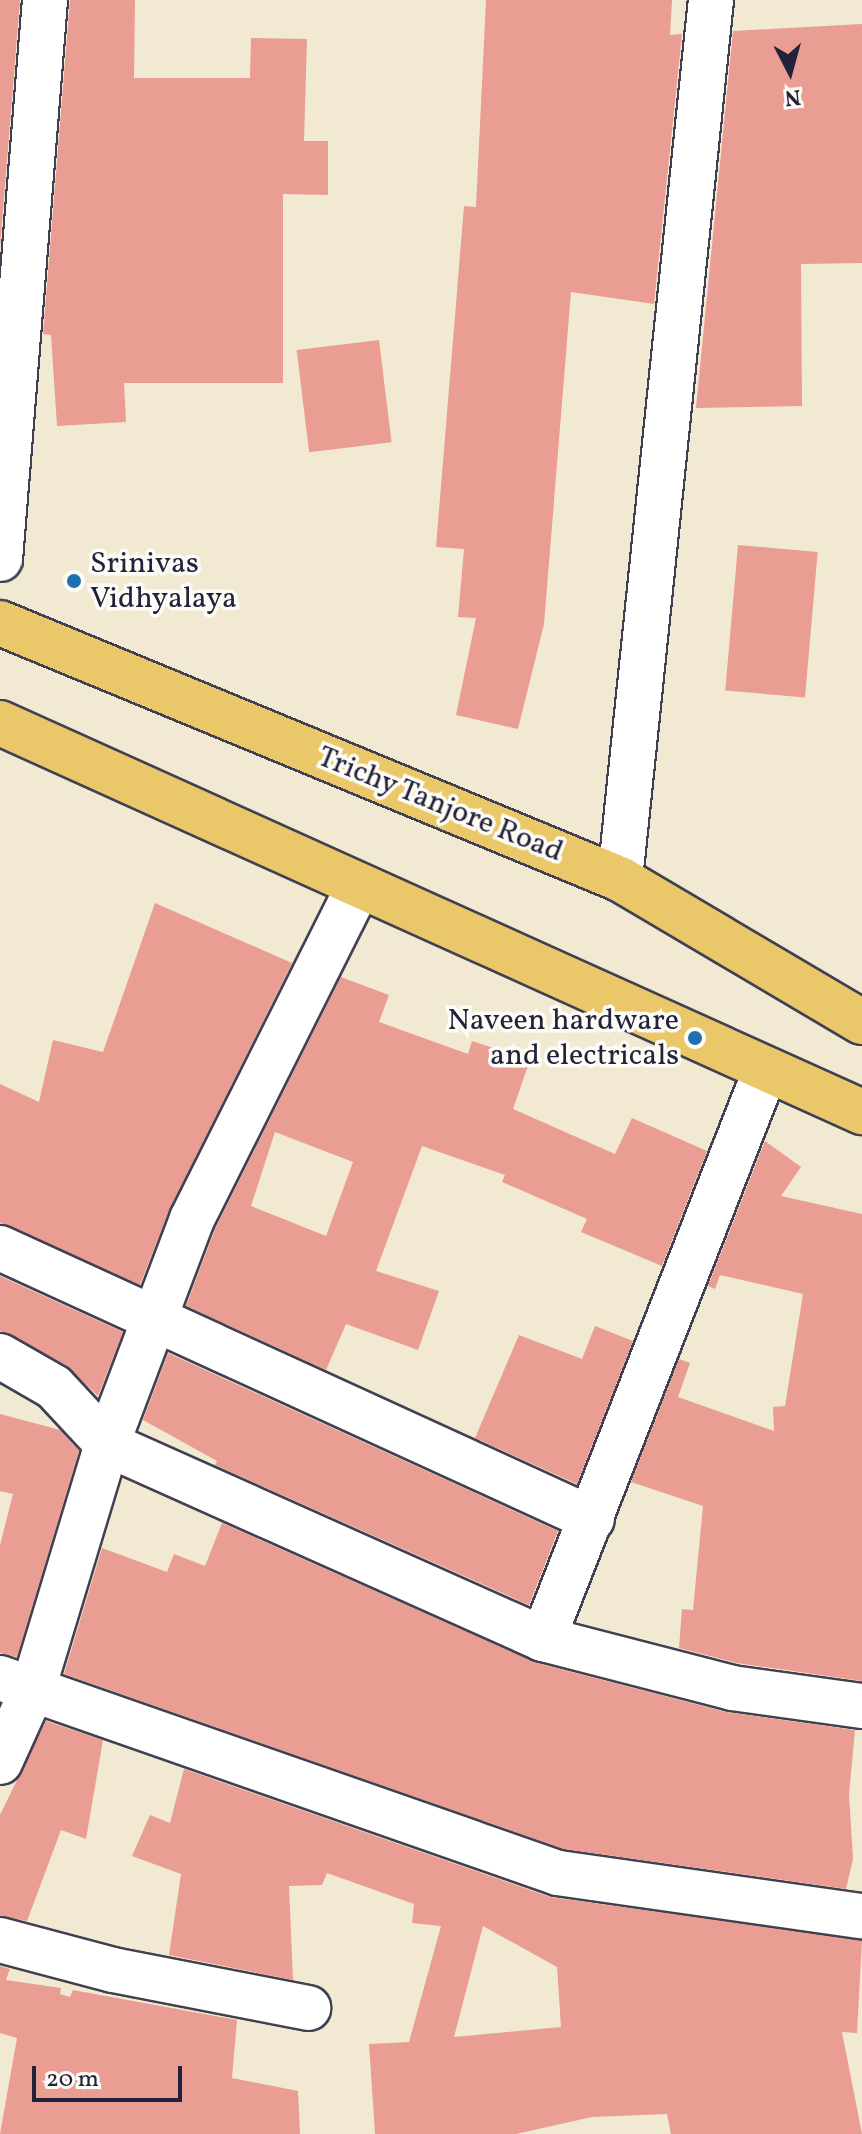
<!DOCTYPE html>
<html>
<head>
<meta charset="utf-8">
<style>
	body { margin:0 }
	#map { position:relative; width:862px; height:2134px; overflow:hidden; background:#f1e9d1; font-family:Vollkorn,serif }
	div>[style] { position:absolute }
	.building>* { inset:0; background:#ea9d93; transform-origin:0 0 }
	.roads { filter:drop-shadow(2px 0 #414052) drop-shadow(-2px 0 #414052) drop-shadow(0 2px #414052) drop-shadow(0 -2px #414052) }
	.street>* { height:44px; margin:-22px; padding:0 22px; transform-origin:22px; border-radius:22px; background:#fff }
	.highway>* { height:44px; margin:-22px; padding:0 22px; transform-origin:22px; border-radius:22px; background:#eac769 }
	.dots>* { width:22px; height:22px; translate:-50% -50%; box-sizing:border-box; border:4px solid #fdfcf7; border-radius:50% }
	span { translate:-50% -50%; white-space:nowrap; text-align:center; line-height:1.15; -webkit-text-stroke:7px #fdfcf7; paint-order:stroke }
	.poi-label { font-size:30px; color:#22223b }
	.left { translate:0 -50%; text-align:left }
	.right { translate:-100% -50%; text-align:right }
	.street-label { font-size:30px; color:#22223b }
	.north { position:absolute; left:750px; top:32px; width:80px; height:80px; -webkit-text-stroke:6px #fdfcf7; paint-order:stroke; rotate:174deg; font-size:22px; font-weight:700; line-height:32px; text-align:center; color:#22223b }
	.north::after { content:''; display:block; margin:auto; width:28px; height:36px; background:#22223b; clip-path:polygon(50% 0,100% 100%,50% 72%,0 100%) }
	.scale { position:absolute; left:32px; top:2066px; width:150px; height:36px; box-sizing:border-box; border:4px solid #22223b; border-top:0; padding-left:10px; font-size:24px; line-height:28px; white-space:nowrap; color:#22223b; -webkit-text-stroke:6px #fdfcf7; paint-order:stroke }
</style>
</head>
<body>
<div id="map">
	<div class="building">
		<i style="clip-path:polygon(0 0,20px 0,0 247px)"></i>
		<i style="clip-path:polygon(70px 0,135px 0,134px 78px,250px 78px,251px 38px,307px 39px,304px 141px,328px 141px,328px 195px,283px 194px,283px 383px,124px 383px,126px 422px,57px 426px,51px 335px,43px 334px)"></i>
		<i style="clip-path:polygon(486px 0,672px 0,670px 35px,682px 34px,654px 304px,571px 292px,544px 624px,518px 729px,456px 715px,476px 618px,458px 617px,464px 549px,436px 547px,464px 206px,476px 207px)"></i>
		<i style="clip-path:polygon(862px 24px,862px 263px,801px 264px,802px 406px,696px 408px,733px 31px)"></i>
		<i style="left:379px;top:340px;width:103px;height:83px;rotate:83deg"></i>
		<i style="left:738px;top:545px;width:80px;height:146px;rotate:5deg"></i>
		<i style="clip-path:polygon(155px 903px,292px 963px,170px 1208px,140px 1285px,0 1223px,0 1084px,39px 1102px,53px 1040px,103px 1052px)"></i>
		<i style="clip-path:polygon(evenodd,341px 977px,389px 995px,379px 1022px,468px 1054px,472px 1041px,530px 1060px,513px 1109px,615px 1154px,632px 1118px,707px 1151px,662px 1266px,581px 1232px,587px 1219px,502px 1182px,505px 1175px,422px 1146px,376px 1271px,439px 1291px,418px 1350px,346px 1324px,326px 1370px,186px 1306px,215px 1229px,341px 977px,275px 1132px,353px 1162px,326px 1236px,251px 1206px,275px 1132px)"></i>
		<i style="clip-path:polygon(765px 1141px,801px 1167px,781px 1196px,862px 1214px,862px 1681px,737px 1663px,679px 1648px,682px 1609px,693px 1610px,703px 1506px,631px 1482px,679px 1359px,690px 1363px,678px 1397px,774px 1431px,773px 1407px,785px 1406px,803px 1294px,720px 1275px,715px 1289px,708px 1286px)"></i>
		<i style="clip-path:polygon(0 1276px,123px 1332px,98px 1396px,66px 1365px,0 1331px)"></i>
		<i style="clip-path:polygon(595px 1326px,633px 1341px,577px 1484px,475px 1438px,519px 1335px,582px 1359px)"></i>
		<i style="clip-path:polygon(168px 1353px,558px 1531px,529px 1605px,215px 1465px,217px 1461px,143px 1420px)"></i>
		<i style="clip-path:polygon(0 1414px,60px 1430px,79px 1451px,17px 1657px,0 1653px,0 1545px,13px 1494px,0 1491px)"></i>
		<i style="clip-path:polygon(222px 1523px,537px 1663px,726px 1712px,855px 1730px,849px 1794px,853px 1859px,846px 1889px,564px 1849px,64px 1674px,102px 1548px,167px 1572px,174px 1554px,205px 1566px)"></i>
		<i style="clip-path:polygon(46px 1721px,103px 1740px,86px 1839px,61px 1830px,27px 1921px,0 1916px,0 1815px)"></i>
		<i style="clip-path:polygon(evenodd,184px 1769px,550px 1897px,862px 1940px,857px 2033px,842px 2032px,862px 2134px,671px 2134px,667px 2114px,592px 2117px,516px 2134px,375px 2134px,369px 2044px,409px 2042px,441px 1926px,412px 1923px,414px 1904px,327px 1873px,322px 1885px,289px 1886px,293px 1980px,169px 1955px,181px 1874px,132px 1856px,150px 1815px,170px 1823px,184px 1769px,483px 1926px,557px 1967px,561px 2027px,454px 2037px,483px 1926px)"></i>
		<i style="clip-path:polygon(0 1966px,10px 1969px,6px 1980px,61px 1988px,60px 1994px,70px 1997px,73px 1990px,237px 2020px,232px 2078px,298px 2091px,300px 2134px,0 2134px,17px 2038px,0 2033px)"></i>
	</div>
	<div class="roads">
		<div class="street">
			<i style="left:0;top:559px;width:561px;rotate:-85.4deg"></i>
			<i style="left:620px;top:879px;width:884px;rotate:-84.09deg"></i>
			<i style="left:0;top:1248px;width:651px;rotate:24.6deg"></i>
			<i style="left:0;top:1356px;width:62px;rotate:29.9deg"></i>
			<i style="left:54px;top:1387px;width:78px;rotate:47.1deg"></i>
			<i style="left:107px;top:1444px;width:241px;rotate:-69.3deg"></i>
			<i style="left:192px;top:1219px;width:371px;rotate:-63.4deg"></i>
			<i style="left:543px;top:1639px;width:612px;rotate:-68.63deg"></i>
			<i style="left:0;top:1678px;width:591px;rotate:19.26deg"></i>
			<i style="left:558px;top:1873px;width:307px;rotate:8.1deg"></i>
			<i style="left:0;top:1762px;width:80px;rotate:-65.7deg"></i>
			<i style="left:33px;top:1689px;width:256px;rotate:-73.2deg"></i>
			<i style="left:107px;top:1444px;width:478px;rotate:24.1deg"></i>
			<i style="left:543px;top:1639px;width:195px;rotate:14.5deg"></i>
			<i style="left:732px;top:1688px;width:131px;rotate:7.9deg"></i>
			<i style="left:0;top:1940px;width:117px;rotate:14.9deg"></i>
			<i style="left:113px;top:1970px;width:199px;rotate:11deg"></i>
		</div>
		<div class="highway">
			<i style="left:0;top:623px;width:671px;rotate:22.44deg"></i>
			<i style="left:620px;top:879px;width:281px;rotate:30.6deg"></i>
			<i style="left:0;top:723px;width:946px;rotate:24.29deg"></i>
		</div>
	</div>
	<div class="dots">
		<i style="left:74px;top:581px;background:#1f6fb2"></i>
		<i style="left:695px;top:1038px;background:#1f6fb2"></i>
	</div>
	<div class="poi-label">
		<span class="left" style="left:90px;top:581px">Srinivas<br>Vidhyalaya</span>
		<span class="right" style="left:679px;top:1038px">Naveen hardware<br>and electricals</span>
	</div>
	<div class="street-label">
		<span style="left:440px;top:805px;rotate:22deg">Trichy Tanjore Road</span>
	</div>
	<div class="north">N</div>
	<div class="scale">20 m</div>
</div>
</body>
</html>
